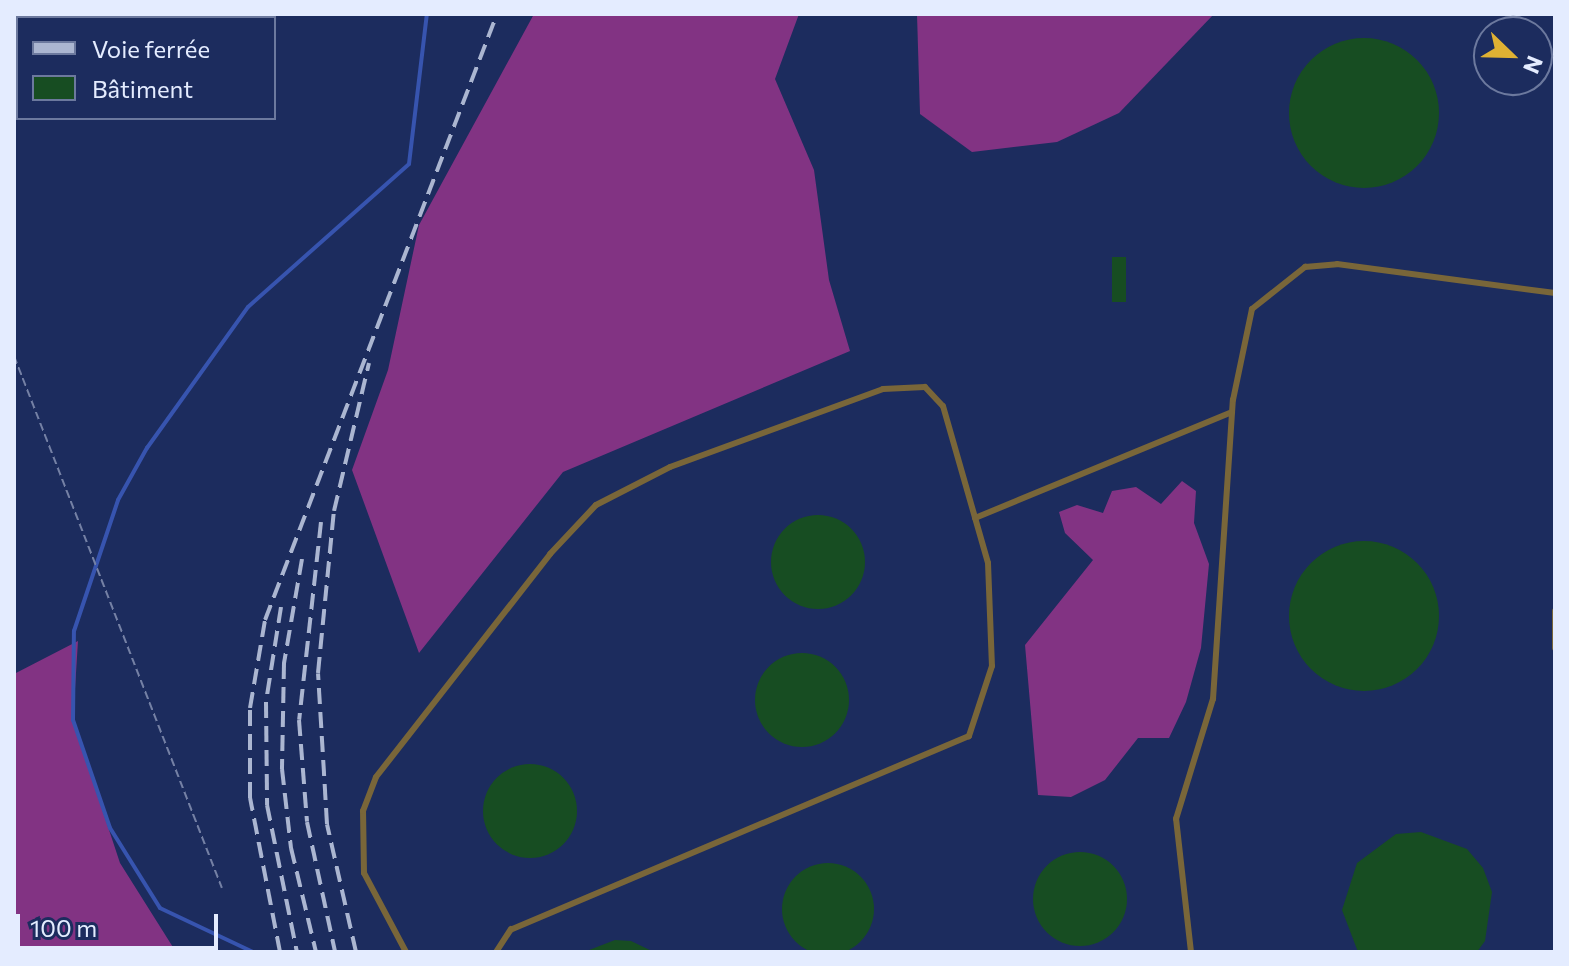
<!DOCTYPE html>
<html>
<head>
<meta charset="utf-8">
<style>
	body { margin:0 }
	#map { position:relative; width:1569px; height:966px; overflow:hidden; background:#1c2c5e; font-family:Commissioner,sans-serif }
	div>[style] { position:absolute }
	.forest>* { inset:0; background:#823383 }
	.stream>* { height:4px; margin:-2px; padding:0 2px; transform-origin:2px; border-radius:2px; background:#3754af }
	.building>* { inset:0; background:#174d22; transform-origin:0 0 }
	.round { border-radius:50% }
	.path>* { height:2px; margin-top:-1px; transform-origin:0; background:repeating-linear-gradient(90deg,#7581a5 0 8px,transparent 0 12px) }
	.service>* { height:6px; margin:-3px; padding:0 3px; transform-origin:3px; border-radius:3px; background:#796639 }
	.rail>* { height:4px; margin-top:-2px; transform-origin:0; background:repeating-linear-gradient(90deg,#abb6d1 0 16px,transparent 0 24px) }
	span { translate:-50% -50%; white-space:nowrap; text-align:center; line-height:1.15; -webkit-text-stroke:8px #1c2c5e; paint-order:stroke }
	.frame { position:absolute; inset:0; border:16px solid #e4ecff; pointer-events:none }
	.legend { position:absolute; left:16px; top:16px; width:260px; height:104px; box-sizing:border-box; background:#1c2c5e; border:2px solid #6c799e; margin:0; padding:10px 14px; list-style:none; font-size:24px; color:#e4ecff }
	.legend li { display:flex; align-items:center; gap:16px; height:40px }
	.legend b { width:40px; border:2px solid #6c799e }
	.north { position:absolute; left:1473px; top:16px; width:80px; height:80px; box-sizing:border-box; background:#1c2c5e; border:2px solid #6c799e; border-radius:50%; rotate:113deg; font-size:22px; font-weight:700; line-height:32px; text-align:center; color:#e4ecff }
	.north::after { content:''; display:block; margin:auto; width:28px; height:36px; background:#dfb133; clip-path:polygon(50% 0,100% 100%,50% 72%,0 100%) }
	.scale { position:absolute; left:16px; top:914px; width:202px; height:36px; box-sizing:border-box; border:4px solid #e4ecff; border-top:0; padding-left:10px; font-size:24px; line-height:28px; white-space:nowrap; color:#e4ecff; -webkit-text-stroke:6px #1c2c5e; paint-order:stroke }
</style>
</head>
<body>
<div id="map">
	<div class="forest">
		<i style="clip-path:polygon(534px 14px,799px 14px,775px 79px,814px 170px,829px 280px,850px 351px,563px 472px,419px 653px,352px 470px,388px 370px,419px 225px)"></i>
		<i style="clip-path:polygon(917px 14px,1214px 14px,1119px 113px,1057px 142px,972px 152px,920px 114px)"></i>
		<i style="clip-path:polygon(1182px 481px,1196px 491px,1194px 523px,1209px 564px,1201px 648px,1186px 702px,1169px 738px,1138px 738px,1105px 780px,1071px 797px,1038px 795px,1025px 645px,1093px 560px,1065px 533px,1059px 512px,1077px 505px,1103px 513px,1112px 491px,1136px 487px,1161px 504px)"></i>
		<i style="clip-path:polygon(78px 641px,73px 721px,120px 863px,176px 952px,21px 952px,14px 941px,14px 674px)"></i>
	</div>
	<div class="stream">
		<i style="left:253px;top:952px;width:103px;rotate:-154.7deg"></i>
		<i style="left:160px;top:908px;width:94px;rotate:-122deg"></i>
		<i style="left:110px;top:828px;width:114px;rotate:-108.9deg"></i>
		<i style="left:73px;top:720px;width:89px;rotate:-89.4deg"></i>
		<i style="left:74px;top:631px;width:138px;rotate:-71.4deg"></i>
		<i style="left:118px;top:500px;width:60px;rotate:-60.9deg"></i>
		<i style="left:147px;top:448px;width:173px;rotate:-54.4deg"></i>
		<i style="left:248px;top:307px;width:215px;rotate:-41.6deg"></i>
		<i style="left:409px;top:164px;width:151px;rotate:-83.2deg"></i>
	</div>
	<div class="building">
		<i class="round" style="left:1289px;top:38px;width:150px;height:150px"></i>
		<i style="left:1112px;top:257px;width:14px;height:45px"></i>
		<i class="round" style="left:771px;top:515px;width:94px;height:94px"></i>
		<i class="round" style="left:1289px;top:541px;width:150px;height:150px"></i>
		<i class="round" style="left:755px;top:653px;width:94px;height:94px"></i>
		<i class="round" style="left:483px;top:764px;width:94px;height:94px"></i>
		<i style="clip-path:polygon(1421px 832px,1467px 849px,1483px 868px,1492px 892px,1485px 941px,1477px 952px,1358px 952px,1342px 910px,1357px 863px,1396px 834px)"></i>
		<i class="round" style="left:1033px;top:852px;width:94px;height:94px"></i>
		<i class="round" style="left:782px;top:863px;width:92px;height:92px"></i>
		<i style="clip-path:polygon(615px 940px,631px 941px,654px 952px,584px 952px)"></i>
	</div>
	<div class="path">
		<i style="left:14px;top:356px;width:571px;rotate:68.65deg"></i>
	</div>
	<div class="service">
		<i style="left:975px;top:518px;width:278px;rotate:-22.4deg"></i>
		<i style="left:1555px;top:611px;width:37px;rotate:90deg"></i>
		<i style="left:406px;top:952px;width:89px;rotate:-118deg"></i>
		<i style="left:364px;top:873px;width:62px;rotate:-90.9deg"></i>
		<i style="left:363px;top:811px;width:36px;rotate:-69deg"></i>
		<i style="left:376px;top:777px;width:283px;rotate:-52deg"></i>
		<i style="left:550px;top:554px;width:67px;rotate:-46.8deg"></i>
		<i style="left:596px;top:505px;width:83px;rotate:-27.2deg"></i>
		<i style="left:670px;top:467px;width:227px;rotate:-20.1deg"></i>
		<i style="left:883px;top:389px;width:42px;rotate:-2.7deg"></i>
		<i style="left:925px;top:387px;width:26px;rotate:47deg"></i>
		<i style="left:943px;top:406px;width:163px;rotate:74deg"></i>
		<i style="left:988px;top:563px;width:103px;rotate:87.8deg"></i>
		<i style="left:992px;top:666px;width:74px;rotate:108.2deg"></i>
		<i style="left:969px;top:736px;width:497px;rotate:157.1deg"></i>
		<i style="left:511px;top:929px;width:27px;rotate:123deg"></i>
		<i style="left:1191px;top:952px;width:134px;rotate:-96.4deg"></i>
		<i style="left:1176px;top:819px;width:126px;rotate:-72.9deg"></i>
		<i style="left:1213px;top:699px;width:300px;rotate:-86.2deg"></i>
		<i style="left:1233px;top:400px;width:93px;rotate:-78.2deg"></i>
		<i style="left:1252px;top:309px;width:68px;rotate:-38.4deg"></i>
		<i style="left:1305px;top:267px;width:32px;rotate:-5deg"></i>
		<i style="left:1337px;top:264px;width:220px;rotate:7.6deg"></i>
	</div>
	<div class="rail">
		<i style="left:321px;top:522px;width:199px;rotate:96.3deg"></i>
		<i style="left:299px;top:720px;width:102px;rotate:85.5deg"></i>
		<i style="left:307px;top:822px;width:133px;rotate:77.8deg"></i>
		<i style="left:302px;top:559px;width:106px;rotate:99.8deg"></i>
		<i style="left:284px;top:663px;width:106px;rotate:91.1deg"></i>
		<i style="left:282px;top:769px;width:80px;rotate:83.5deg"></i>
		<i style="left:291px;top:848px;width:107px;rotate:76.5deg"></i>
		<i style="left:281px;top:607px;width:96px;rotate:99deg"></i>
		<i style="left:266px;top:702px;width:103px;rotate:89.4deg"></i>
		<i style="left:267px;top:805px;width:150px;rotate:78.5deg"></i>
		<i style="left:280px;top:952px;width:157px;rotate:-101deg"></i>
		<i style="left:250px;top:798px;width:90px;rotate:-90deg"></i>
		<i style="left:250px;top:708px;width:89px;rotate:-80.3deg"></i>
		<i style="left:265px;top:620px;width:649px;rotate:-69.05deg"></i>
		<i style="left:356px;top:952px;width:131px;rotate:-102.8deg"></i>
		<i style="left:327px;top:824px;width:151px;rotate:-93.4deg"></i>
		<i style="left:318px;top:673px;width:163px;rotate:-84.4deg"></i>
		<i style="left:334px;top:511px;width:152px;rotate:-76.7deg"></i>
	</div>
	<div class="frame"></div>
	<ul class="legend">
	<li><b style="height:10px;background:#abb6d1"></b>Voie ferrée</li>
	<li><b style="height:22px;background:#174d22"></b>Bâtiment</li>
	</ul>
	<div class="north">N</div>
	<div class="scale">100 m</div>
</div>
</body>
</html>
